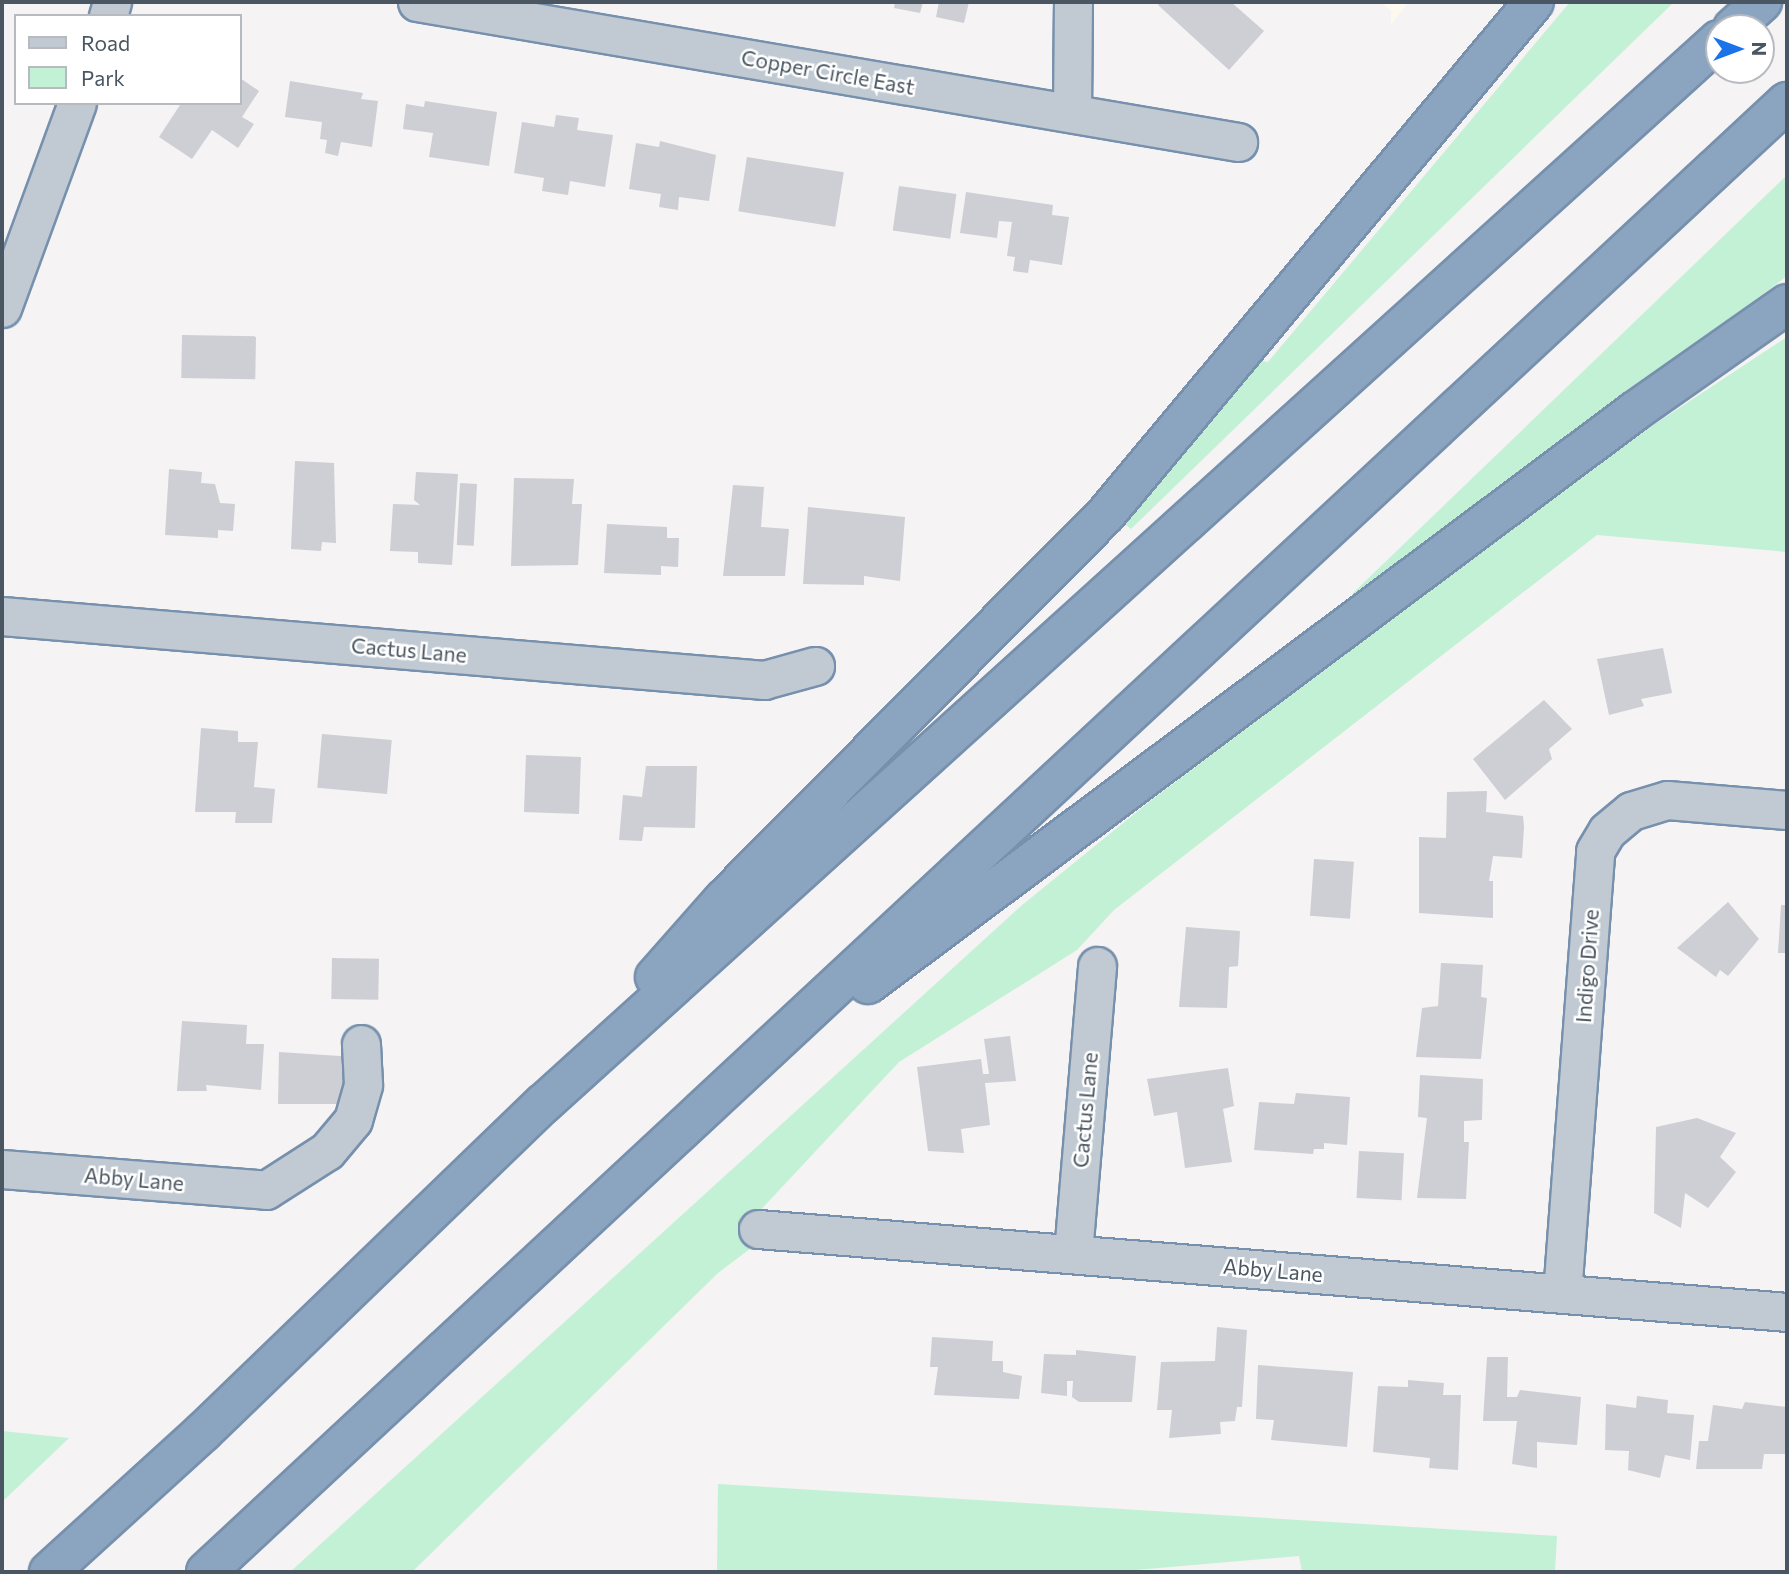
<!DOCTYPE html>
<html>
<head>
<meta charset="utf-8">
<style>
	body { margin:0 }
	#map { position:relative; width:1789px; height:1574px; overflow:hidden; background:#f5f3f3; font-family:Commissioner,sans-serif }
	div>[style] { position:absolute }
	.commercial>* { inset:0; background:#fdf9ef }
	.green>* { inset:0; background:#c3f1d5 }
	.building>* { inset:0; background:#cdcfd5; transform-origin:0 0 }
	.roads { filter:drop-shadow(2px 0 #7690ad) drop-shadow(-2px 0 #7690ad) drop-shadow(0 2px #7690ad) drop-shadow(0 -2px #7690ad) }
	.minor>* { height:37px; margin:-18.5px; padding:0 18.5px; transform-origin:18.5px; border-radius:18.5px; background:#c1cad2 }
	.highway>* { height:38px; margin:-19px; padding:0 19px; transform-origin:19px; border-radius:19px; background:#8ba5c1 }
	span { translate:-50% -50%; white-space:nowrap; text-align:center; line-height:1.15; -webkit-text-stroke:5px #fff; paint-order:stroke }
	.street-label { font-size:21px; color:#4a5661 }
	.frame { position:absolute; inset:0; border:4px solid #4a5661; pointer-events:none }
	.legend { position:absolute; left:14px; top:14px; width:228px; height:91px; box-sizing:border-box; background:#fff; border:2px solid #b7bbc0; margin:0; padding:9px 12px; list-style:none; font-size:21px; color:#4a5661 }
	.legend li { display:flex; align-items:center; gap:14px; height:35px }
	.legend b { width:35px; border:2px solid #b7bbc0 }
	.north { position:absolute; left:1705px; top:14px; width:70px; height:70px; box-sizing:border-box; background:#fff; border:2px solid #b7bbc0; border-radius:50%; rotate:90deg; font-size:19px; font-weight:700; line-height:28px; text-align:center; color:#4a5661 }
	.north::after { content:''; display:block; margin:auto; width:24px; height:32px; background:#1a73e8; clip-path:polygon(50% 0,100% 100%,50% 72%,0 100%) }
</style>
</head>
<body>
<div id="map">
	<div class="commercial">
		<i style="clip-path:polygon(1379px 2px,1409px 2px,1391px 25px,1391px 11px)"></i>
	</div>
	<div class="green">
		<i style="clip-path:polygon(1570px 2px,1674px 2px,1131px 529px,1120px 520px,1256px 360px,1268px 362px)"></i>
		<i style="clip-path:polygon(1787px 175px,1787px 276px,1358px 600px,1352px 594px)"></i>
		<i style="clip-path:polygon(1787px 337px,1787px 552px,1597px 535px,1114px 910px,1077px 950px,899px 1062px,755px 1216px,755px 1245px,718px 1273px,412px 1572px,290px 1572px,1021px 906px,1149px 802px,1608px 455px)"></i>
		<i style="clip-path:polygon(2px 1431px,69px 1438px,2px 1502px)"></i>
		<i style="clip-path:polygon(718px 1484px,1557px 1536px,1555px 1572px,1302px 1572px,1299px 1556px,1112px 1572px,717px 1572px)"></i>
	</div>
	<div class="building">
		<i style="clip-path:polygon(895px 2px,923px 2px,920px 13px,894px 8px)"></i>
		<i style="clip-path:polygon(939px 2px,969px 2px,964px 23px,936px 17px)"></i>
		<i style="clip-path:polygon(1161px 2px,1231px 2px,1264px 31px,1229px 70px,1158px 5px)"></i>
		<i style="clip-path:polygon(240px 78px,259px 91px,242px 117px,254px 124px,238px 148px,212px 130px,192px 159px,159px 137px,180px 105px,240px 103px)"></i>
		<i style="clip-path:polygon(290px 81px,363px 93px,361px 99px,378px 101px,372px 147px,341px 142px,338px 156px,325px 153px,327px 140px,320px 139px,322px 122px,285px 117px)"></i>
		<i style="clip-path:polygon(425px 101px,497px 112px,489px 166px,429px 157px,433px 133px,403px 129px,406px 104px,424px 107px)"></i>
		<i style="clip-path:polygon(556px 115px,579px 118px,577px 130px,613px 135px,605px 187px,570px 181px,568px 195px,542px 191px,544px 178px,514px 173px,522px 122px,554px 127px)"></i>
		<i style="clip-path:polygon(660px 141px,716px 155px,709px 201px,679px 197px,678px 210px,659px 207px,661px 194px,629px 189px,636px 143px,659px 147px)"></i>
		<i style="left:747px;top:157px;width:98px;height:55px;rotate:9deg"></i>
		<i style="left:899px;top:186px;width:58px;height:45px;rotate:8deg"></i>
		<i style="clip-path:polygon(966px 192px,1053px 205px,1052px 215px,1069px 217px,1062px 265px,1030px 260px,1028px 273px,1013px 271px,1015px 257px,1007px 256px,1012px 222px,999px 221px,997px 238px,960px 233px)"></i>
		<i style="left:182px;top:335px;width:74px;height:43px;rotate:1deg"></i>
		<i style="clip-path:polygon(295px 461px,334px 463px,336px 543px,322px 542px,321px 551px,291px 549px)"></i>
		<i style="clip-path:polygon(169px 469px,202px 472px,201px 483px,215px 484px,220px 503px,235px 504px,233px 531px,218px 530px,218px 538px,165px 535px)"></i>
		<i style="clip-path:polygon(416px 472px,458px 474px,452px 565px,418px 563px,418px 552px,390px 551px,393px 504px,420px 505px,414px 500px)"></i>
		<i style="clip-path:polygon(514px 478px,574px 479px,572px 504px,582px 504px,578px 565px,511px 566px)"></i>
		<i style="left:460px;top:483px;width:17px;height:62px;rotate:3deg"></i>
		<i style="clip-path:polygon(733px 485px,764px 487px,761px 527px,789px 529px,785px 576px,723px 576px)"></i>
		<i style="clip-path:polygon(808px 507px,905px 517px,900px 581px,864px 576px,864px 585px,803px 584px)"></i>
		<i style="clip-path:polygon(607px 524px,667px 527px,667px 538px,679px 538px,678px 567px,661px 566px,661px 575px,604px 573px)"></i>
		<i style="clip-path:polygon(1663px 648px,1672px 693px,1641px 699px,1644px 706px,1609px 715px,1597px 659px)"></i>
		<i style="clip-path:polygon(1544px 700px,1572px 729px,1549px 749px,1552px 759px,1505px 800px,1473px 759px)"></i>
		<i style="clip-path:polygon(201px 728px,238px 731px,238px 742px,258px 742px,254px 787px,275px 789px,272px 823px,235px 823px,236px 812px,195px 812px)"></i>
		<i style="left:322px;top:734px;width:70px;height:54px;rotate:5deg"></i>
		<i style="left:526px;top:755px;width:55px;height:57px;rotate:2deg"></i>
		<i style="clip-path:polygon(646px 766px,697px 766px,695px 828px,644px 827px,642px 841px,619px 840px,623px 795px,642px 797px)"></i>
		<i style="clip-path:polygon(1487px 791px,1486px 812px,1523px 816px,1524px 827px,1522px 858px,1493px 856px,1489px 881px,1493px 881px,1493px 918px,1419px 913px,1419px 837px,1446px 838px,1447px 792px)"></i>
		<i style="left:1314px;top:859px;width:40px;height:57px;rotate:4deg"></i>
		<i style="clip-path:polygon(1728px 902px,1759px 939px,1728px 976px,1720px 970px,1716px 977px,1677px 948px)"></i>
		<i style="clip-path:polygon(1781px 905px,1787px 905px,1787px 953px,1778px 953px)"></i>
		<i style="clip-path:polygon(1186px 927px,1240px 931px,1238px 966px,1229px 967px,1227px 1008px,1179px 1007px)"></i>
		<i style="left:332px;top:958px;width:47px;height:41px;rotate:1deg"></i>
		<i style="clip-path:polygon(1441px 963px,1483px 965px,1481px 997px,1487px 998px,1481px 1059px,1416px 1057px,1422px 1008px,1438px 1006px)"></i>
		<i style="clip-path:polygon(182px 1021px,247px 1025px,246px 1044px,264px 1044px,261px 1090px,206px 1085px,207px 1091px,177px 1091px)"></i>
		<i style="clip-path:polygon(1010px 1036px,1016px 1081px,985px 1083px,990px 1125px,961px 1129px,964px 1153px,928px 1151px,917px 1067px,981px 1059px,983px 1074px,989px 1074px,984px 1039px)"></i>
		<i style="clip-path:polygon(279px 1052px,355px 1057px,350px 1104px,278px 1104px)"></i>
		<i style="clip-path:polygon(1228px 1068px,1234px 1106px,1223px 1109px,1232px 1162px,1185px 1168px,1177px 1112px,1154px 1116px,1147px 1079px)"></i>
		<i style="clip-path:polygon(1420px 1075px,1483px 1079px,1482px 1120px,1464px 1121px,1464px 1142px,1469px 1142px,1466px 1199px,1417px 1198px,1427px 1118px,1418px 1117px)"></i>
		<i style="clip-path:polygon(1296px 1093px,1350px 1097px,1347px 1145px,1324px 1143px,1324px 1149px,1314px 1149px,1313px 1154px,1254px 1150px,1259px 1102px,1294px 1104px)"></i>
		<i style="clip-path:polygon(1697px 1118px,1736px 1133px,1720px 1157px,1736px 1172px,1708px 1208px,1685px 1193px,1681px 1228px,1654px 1213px,1656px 1127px)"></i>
		<i style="left:1359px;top:1151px;width:45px;height:47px;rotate:3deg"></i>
		<i style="clip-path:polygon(1217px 1327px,1247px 1330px,1242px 1407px,1237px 1407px,1235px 1421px,1220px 1422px,1221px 1434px,1169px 1438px,1172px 1410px,1157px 1410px,1161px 1362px,1215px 1361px)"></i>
		<i style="clip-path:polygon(932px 1337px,993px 1341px,992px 1361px,1003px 1361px,1003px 1372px,1022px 1376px,1019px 1399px,934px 1395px,938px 1367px,930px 1367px)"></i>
		<i style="clip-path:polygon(1076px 1350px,1136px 1356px,1132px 1402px,1079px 1402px,1072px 1397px,1073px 1381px,1067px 1381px,1067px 1396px,1041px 1393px,1044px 1354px,1076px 1355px)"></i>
		<i style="clip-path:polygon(1487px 1357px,1508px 1357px,1507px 1397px,1517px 1397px,1520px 1390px,1581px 1397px,1577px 1445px,1537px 1442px,1537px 1468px,1512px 1464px,1517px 1421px,1483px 1421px)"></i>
		<i style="clip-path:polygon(1258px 1365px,1353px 1372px,1347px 1447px,1271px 1440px,1274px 1420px,1256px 1419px)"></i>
		<i style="clip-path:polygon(1408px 1380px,1444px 1383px,1443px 1395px,1461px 1395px,1458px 1470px,1429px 1468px,1430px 1458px,1373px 1452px,1378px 1386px,1408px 1387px)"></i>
		<i style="clip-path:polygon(1637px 1396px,1668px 1400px,1667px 1413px,1694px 1415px,1690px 1460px,1665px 1455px,1660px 1478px,1628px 1470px,1629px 1451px,1605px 1450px,1606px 1404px,1636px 1408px)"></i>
		<i style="clip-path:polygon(1745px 1402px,1787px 1407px,1787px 1454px,1764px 1454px,1762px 1469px,1696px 1469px,1699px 1441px,1708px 1441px,1713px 1405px,1742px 1409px)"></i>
	</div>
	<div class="roads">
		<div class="minor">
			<i style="left:417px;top:2px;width:833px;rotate:9.68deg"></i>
			<i style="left:108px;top:16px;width:15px;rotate:-74deg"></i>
			<i style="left:1072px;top:113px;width:111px;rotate:-89.5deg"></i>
			<i style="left:2px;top:308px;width:218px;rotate:-69.9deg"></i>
			<i style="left:2px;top:616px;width:765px;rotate:4.8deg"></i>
			<i style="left:764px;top:680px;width:53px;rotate:-15.4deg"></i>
			<i style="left:2px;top:1169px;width:265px;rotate:4.5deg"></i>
			<i style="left:266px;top:1190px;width:72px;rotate:-32.6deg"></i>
			<i style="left:327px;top:1151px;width:40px;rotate:-50deg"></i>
			<i style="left:353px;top:1120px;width:37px;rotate:-74deg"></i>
			<i style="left:363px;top:1084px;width:40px;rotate:-92.9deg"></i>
			<i style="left:758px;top:1229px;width:1032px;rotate:4.61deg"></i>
			<i style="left:1073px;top:1253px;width:288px;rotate:-85.2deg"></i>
			<i style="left:1562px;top:1294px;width:444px;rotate:-85.7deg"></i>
			<i style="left:1595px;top:851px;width:23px;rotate:-59deg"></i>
			<i style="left:1607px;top:831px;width:31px;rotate:-40deg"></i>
			<i style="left:1631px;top:811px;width:38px;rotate:-17deg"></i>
			<i style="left:1667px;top:800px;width:120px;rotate:4.8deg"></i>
		</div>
		<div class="highway">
			<i style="left:1733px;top:28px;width:39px;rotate:-42deg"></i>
			<i style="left:655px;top:977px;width:104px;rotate:-48.5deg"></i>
			<i style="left:724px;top:899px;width:542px;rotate:-45.22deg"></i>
			<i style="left:1106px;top:514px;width:667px;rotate:-50.11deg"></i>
			<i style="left:868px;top:984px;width:957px;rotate:-36.76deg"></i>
			<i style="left:1635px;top:411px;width:186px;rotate:-35.1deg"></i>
			<i style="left:49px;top:1572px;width:208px;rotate:-42.3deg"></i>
			<i style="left:203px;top:1432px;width:472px;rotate:-44deg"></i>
			<i style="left:543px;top:1104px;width:1586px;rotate:-42.14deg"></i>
			<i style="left:206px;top:1572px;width:2159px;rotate:-42.92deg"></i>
		</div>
	</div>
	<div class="street-label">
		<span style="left:828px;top:72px;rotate:10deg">Copper Circle East</span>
		<span style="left:409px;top:650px;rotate:5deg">Cactus Lane</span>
		<span style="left:1587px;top:966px;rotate:-86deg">Indigo Drive</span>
		<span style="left:1085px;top:1110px;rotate:-85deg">Cactus Lane</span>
		<span style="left:134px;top:1179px;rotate:5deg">Abby Lane</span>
		<span style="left:1273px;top:1270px;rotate:5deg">Abby Lane</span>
	</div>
	<div class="frame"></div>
	<ul class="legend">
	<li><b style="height:9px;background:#c1cad2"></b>Road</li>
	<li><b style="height:19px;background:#c3f1d5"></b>Park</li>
	</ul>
	<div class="north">N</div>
</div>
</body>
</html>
